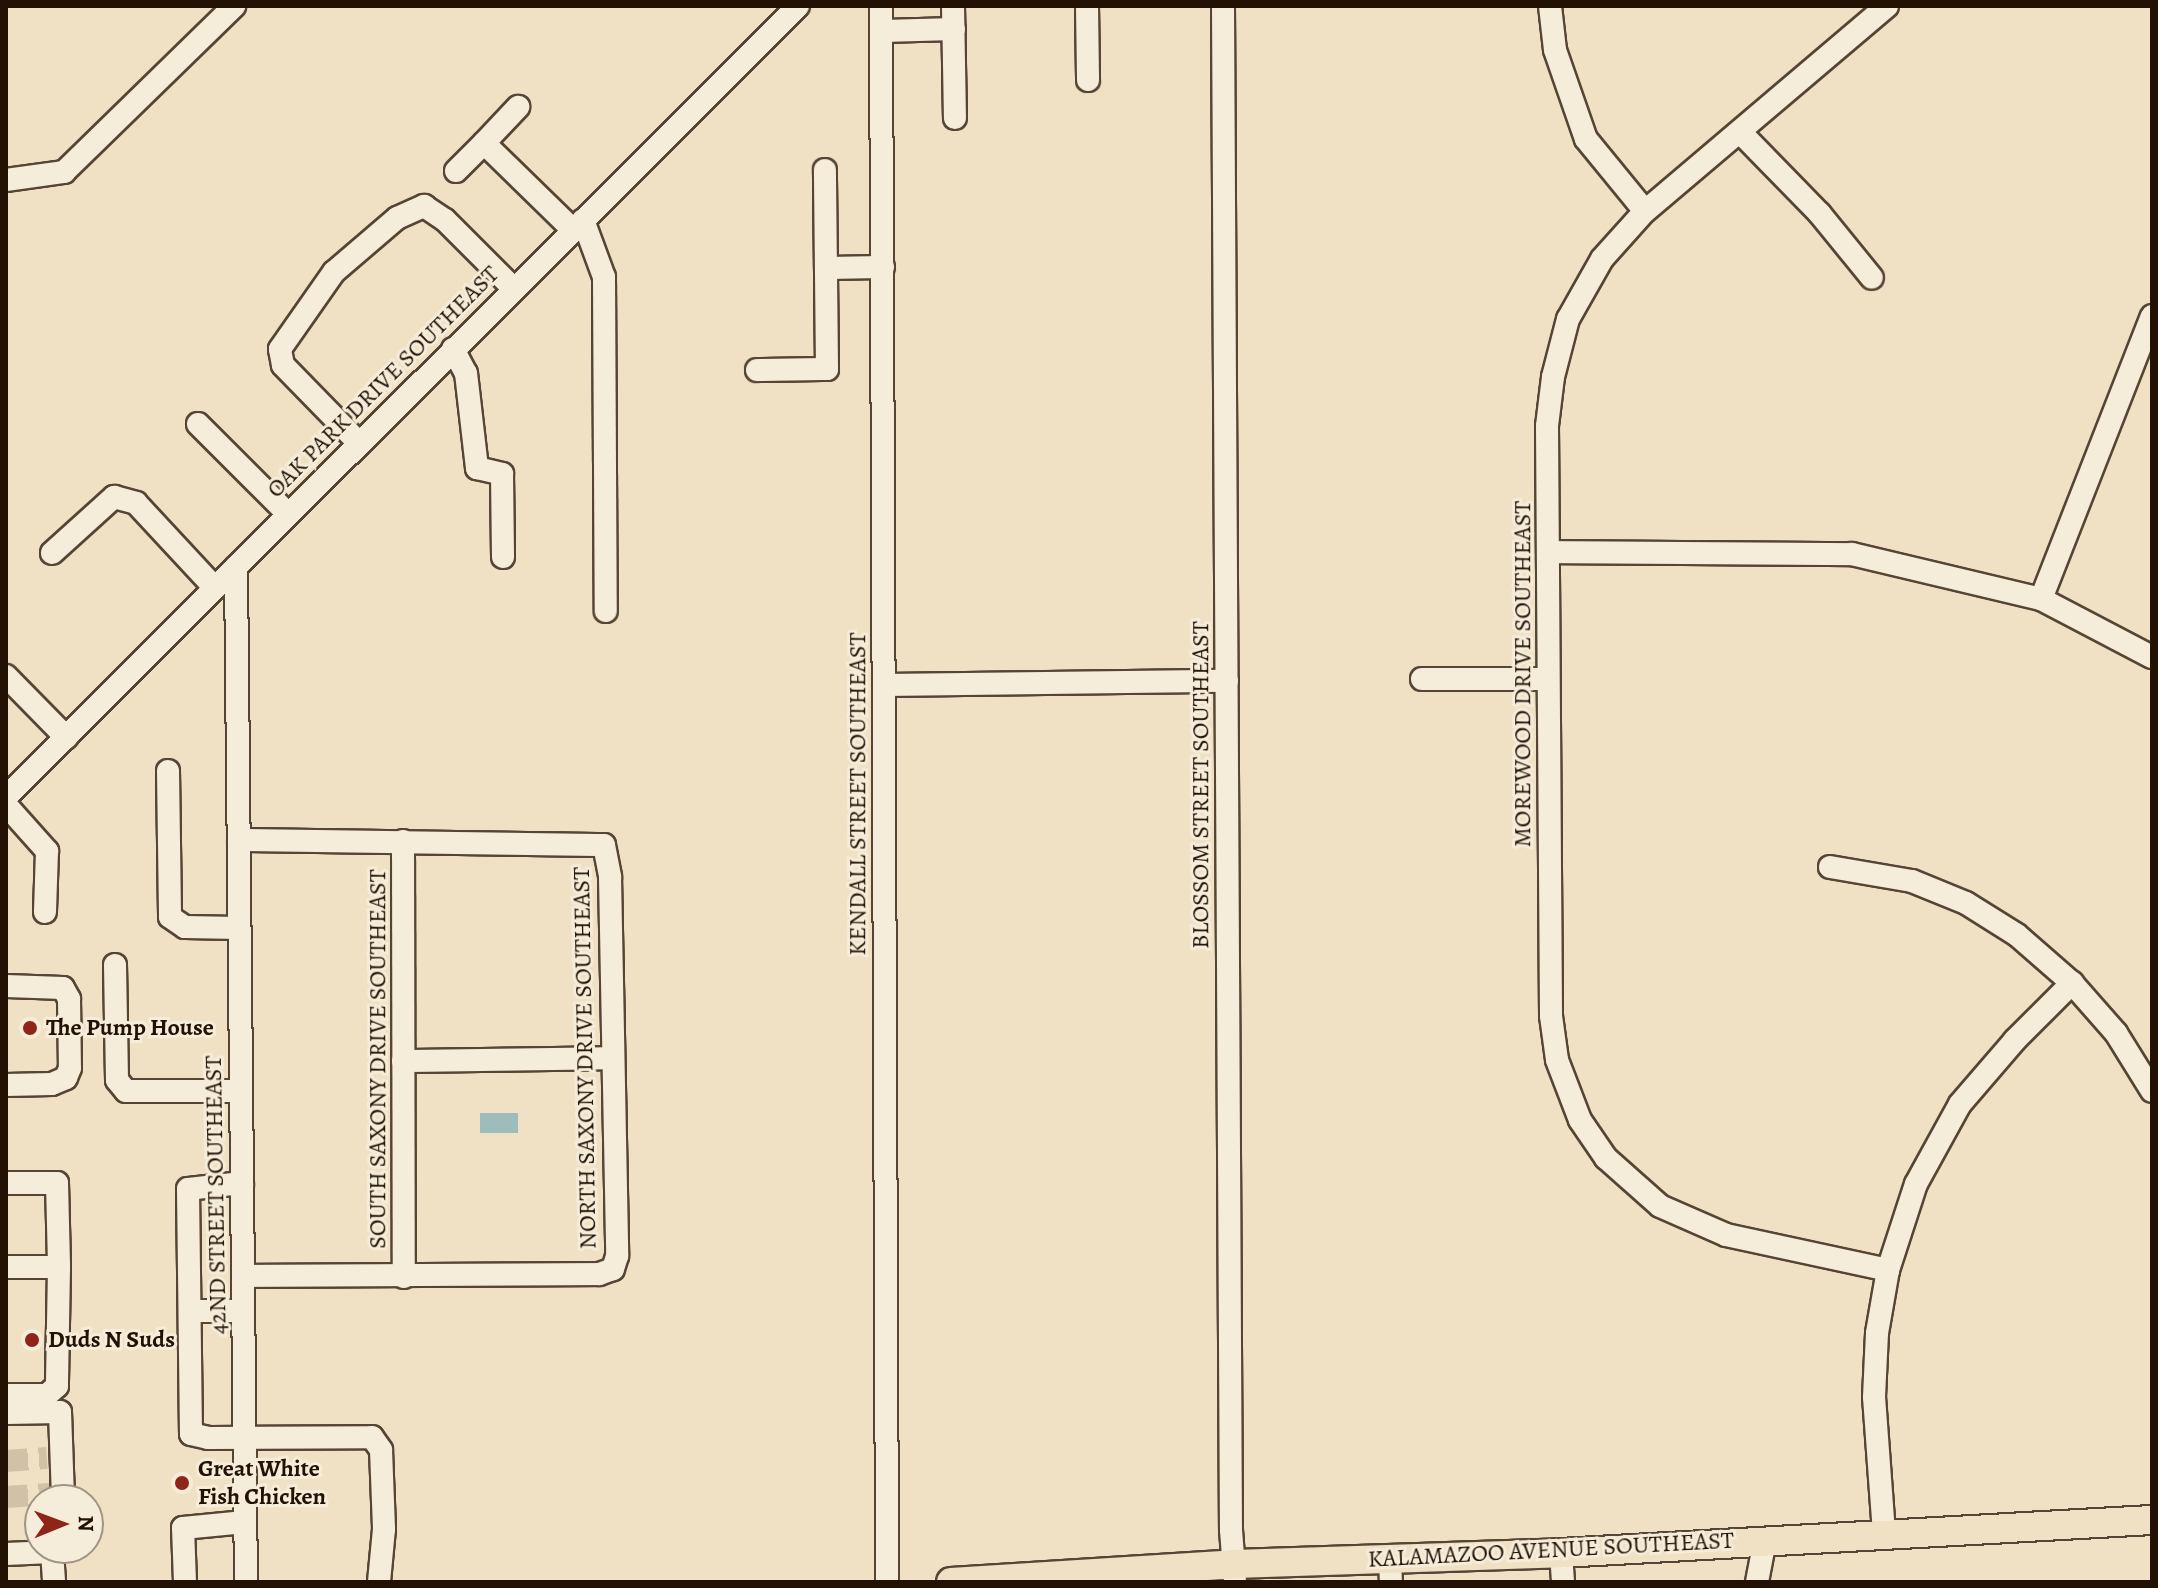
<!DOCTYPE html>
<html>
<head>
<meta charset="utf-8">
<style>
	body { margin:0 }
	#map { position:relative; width:2158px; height:1588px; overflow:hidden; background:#f0e1c4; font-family:Alegreya,serif }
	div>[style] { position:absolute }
	.water>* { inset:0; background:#9dbcbc; transform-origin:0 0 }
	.minor-tunnel>* { height:22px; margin-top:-11px; transform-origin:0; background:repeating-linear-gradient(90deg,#d1c2a7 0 22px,transparent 0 33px) }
	.roads { filter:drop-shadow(2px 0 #564534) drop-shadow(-2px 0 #564534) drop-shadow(0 2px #564534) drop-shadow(0 -2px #564534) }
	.minor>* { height:22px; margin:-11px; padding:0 11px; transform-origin:11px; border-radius:11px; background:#f5ecd9 }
	.major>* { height:28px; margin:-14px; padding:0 14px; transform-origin:14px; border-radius:14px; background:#f0e1c4 }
	.dots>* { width:22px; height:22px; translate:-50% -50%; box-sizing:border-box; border:4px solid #f5ecd9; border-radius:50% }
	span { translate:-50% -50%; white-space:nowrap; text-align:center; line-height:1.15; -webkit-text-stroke:6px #f5ecd9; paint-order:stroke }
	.street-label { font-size:24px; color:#231104 }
	.poi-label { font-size:24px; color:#231104; font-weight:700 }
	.left { translate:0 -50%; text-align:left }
	.frame { position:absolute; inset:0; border:8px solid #231104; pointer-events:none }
	.north { position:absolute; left:24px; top:1484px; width:80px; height:80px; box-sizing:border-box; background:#f5ecd9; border:2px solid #a19484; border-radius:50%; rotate:89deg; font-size:22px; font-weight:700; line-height:32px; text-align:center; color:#231104 }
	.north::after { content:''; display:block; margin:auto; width:28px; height:36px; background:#8f2418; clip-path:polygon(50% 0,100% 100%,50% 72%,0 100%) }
</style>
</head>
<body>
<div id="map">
	<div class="water">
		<i style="left:480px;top:1113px;width:38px;height:20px"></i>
	</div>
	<div class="minor-tunnel">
		<i style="left:6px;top:1461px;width:41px;rotate:-4.2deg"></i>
		<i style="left:6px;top:1497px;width:44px;rotate:-3.9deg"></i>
	</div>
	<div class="roads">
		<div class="minor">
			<i style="left:881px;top:6px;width:1576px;rotate:89.78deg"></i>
			<i style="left:953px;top:6px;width:112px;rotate:89deg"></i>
			<i style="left:1087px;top:6px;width:74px;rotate:89.2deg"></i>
			<i style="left:1223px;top:6px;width:1524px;rotate:89.7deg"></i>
			<i style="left:1231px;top:1530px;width:52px;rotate:85.6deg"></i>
			<i style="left:1550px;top:6px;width:44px;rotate:83.5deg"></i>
			<i style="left:1555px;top:50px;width:94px;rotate:70.8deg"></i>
			<i style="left:1586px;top:139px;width:93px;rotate:50.7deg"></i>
			<i style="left:1887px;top:6px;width:317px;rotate:139.7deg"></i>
			<i style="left:1645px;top:211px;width:64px;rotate:131.9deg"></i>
			<i style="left:1602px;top:259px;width:69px;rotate:119.5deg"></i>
			<i style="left:1568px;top:319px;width:60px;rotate:104.5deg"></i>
			<i style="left:1553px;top:377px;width:49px;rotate:97deg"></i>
			<i style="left:1547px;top:426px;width:590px;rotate:89.61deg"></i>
			<i style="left:1551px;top:1016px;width:44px;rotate:82.2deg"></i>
			<i style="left:1557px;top:1060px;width:64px;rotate:69deg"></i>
			<i style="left:1580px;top:1120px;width:46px;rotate:55.6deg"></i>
			<i style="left:1606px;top:1158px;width:72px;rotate:41.6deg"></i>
			<i style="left:1660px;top:1206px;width:72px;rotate:23.7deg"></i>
			<i style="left:1726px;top:1235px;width:166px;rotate:12.2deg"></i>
			<i style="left:883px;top:31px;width:71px;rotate:-1.6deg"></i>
			<i style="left:1741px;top:133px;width:113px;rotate:45.7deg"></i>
			<i style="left:1820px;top:214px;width:82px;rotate:50.9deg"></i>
			<i style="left:484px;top:143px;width:50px;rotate:-46.6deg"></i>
			<i style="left:456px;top:171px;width:40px;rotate:-45deg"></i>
			<i style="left:484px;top:143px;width:124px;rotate:44.3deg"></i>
			<i style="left:6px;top:180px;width:59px;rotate:-7.9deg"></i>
			<i style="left:64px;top:172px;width:238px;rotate:-44.3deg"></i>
			<i style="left:583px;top:220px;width:61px;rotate:69.8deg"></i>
			<i style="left:604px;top:277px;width:334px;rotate:89.7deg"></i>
			<i style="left:826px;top:268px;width:57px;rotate:-1deg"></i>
			<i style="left:453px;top:349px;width:27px;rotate:62deg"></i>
			<i style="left:466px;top:373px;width:96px;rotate:83.4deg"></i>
			<i style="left:477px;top:468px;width:26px;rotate:13deg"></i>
			<i style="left:502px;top:474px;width:83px;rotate:89.3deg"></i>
			<i style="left:757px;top:370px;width:70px;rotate:-0.8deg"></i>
			<i style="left:827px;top:369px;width:199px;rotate:-90.6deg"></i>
			<i style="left:198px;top:424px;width:127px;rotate:45deg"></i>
			<i style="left:359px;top:443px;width:109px;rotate:-134.3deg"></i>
			<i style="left:283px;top:365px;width:16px;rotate:-101deg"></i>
			<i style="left:280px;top:349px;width:94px;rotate:-55deg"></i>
			<i style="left:334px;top:272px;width:83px;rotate:-40.6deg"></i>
			<i style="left:397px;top:218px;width:30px;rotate:-24deg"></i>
			<i style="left:424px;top:206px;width:25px;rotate:34deg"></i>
			<i style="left:445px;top:220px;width:98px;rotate:45deg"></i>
			<i style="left:1548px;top:552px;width:304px;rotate:0.4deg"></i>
			<i style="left:1852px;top:554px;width:194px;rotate:13.4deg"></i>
			<i style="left:2041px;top:599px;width:125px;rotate:27.6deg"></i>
			<i style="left:52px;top:553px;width:84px;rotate:-42.1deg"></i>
			<i style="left:114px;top:497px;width:23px;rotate:15deg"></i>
			<i style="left:136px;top:503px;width:116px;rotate:47.1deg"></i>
			<i style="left:236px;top:567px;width:1015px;rotate:89.44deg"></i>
			<i style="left:2041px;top:599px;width:304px;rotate:-68.6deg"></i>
			<i style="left:6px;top:676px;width:86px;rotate:45.5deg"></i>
			<i style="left:1422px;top:679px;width:126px"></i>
			<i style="left:884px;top:685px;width:343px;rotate:-0.7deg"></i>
			<i style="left:168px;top:771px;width:146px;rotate:89.2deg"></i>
			<i style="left:170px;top:917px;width:18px;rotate:34deg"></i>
			<i style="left:185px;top:927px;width:54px;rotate:1.1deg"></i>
			<i style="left:6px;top:797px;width:1119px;rotate:-44.96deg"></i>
			<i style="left:6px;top:805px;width:62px;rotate:48.3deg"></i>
			<i style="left:47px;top:851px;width:61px;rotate:91.9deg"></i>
			<i style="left:239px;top:840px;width:365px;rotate:0.8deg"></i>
			<i style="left:604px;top:845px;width:33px;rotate:79deg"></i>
			<i style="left:610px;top:877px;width:379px;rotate:88.9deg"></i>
			<i style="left:617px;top:1256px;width:14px;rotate:107deg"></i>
			<i style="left:613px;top:1269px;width:15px;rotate:160deg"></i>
			<i style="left:599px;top:1274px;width:356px;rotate:179.7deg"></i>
			<i style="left:403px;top:841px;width:436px;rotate:89.9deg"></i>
			<i style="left:1830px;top:867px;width:83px;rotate:9.7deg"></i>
			<i style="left:1912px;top:881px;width:58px;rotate:22.2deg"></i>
			<i style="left:1966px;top:903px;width:60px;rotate:32.1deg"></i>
			<i style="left:2017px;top:935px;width:73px;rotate:41.1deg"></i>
			<i style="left:2072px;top:983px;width:67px;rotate:48.7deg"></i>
			<i style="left:2116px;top:1033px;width:68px;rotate:58.2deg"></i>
			<i style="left:115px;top:965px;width:115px;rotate:89deg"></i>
			<i style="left:117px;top:1080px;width:14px;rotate:51deg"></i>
			<i style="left:126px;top:1091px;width:115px"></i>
			<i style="left:6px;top:986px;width:57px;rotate:2deg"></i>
			<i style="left:63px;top:988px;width:13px;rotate:61deg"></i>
			<i style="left:69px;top:999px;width:69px;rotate:89.2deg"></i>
			<i style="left:70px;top:1068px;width:11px;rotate:112deg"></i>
			<i style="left:66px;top:1078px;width:15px;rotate:157deg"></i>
			<i style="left:52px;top:1084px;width:46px;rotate:178.8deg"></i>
			<i style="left:403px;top:1061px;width:210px;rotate:-0.8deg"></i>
			<i style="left:6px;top:1183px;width:51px"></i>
			<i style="left:57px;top:1183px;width:84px;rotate:88.6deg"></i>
			<i style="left:59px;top:1267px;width:119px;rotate:91deg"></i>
			<i style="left:57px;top:1386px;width:13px;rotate:138deg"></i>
			<i style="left:47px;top:1395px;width:41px;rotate:180deg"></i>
			<i style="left:242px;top:1183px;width:54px;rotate:173.7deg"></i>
			<i style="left:188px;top:1189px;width:245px;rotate:89.3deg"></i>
			<i style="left:191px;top:1434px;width:17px;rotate:13deg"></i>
			<i style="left:208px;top:1438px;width:164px;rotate:-0.3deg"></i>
			<i style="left:372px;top:1437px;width:16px;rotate:55deg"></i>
			<i style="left:381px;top:1450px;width:79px;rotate:87.8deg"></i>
			<i style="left:384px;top:1529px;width:53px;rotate:95.4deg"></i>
			<i style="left:6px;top:1267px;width:53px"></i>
			<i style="left:191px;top:1311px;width:52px"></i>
			<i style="left:6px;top:1413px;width:54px;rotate:-1.1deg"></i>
			<i style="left:60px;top:1412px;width:88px;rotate:88deg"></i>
			<i style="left:1884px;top:1533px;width:136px;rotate:-94.2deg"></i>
			<i style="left:1874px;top:1397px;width:64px;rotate:-87.3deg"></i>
			<i style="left:1877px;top:1333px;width:64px;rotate:-80.1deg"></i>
			<i style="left:1888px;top:1270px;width:90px;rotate:-72deg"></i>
			<i style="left:1916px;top:1184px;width:91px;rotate:-61.2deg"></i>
			<i style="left:1960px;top:1104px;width:84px;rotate:-49.3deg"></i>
			<i style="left:2015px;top:1040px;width:81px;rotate:-45deg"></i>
			<i style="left:1561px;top:1553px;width:29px;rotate:86deg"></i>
			<i style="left:6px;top:1554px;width:46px;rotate:-2.5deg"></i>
			<i style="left:52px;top:1552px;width:30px;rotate:86deg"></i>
			<i style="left:1390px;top:1557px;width:25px;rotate:88deg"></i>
			<i style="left:185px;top:1582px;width:54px;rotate:-92.1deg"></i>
			<i style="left:183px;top:1528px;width:62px;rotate:-5.5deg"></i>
			<i style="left:1757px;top:1582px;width:43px;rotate:-79.2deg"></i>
		</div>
		<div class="major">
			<i style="left:951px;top:1582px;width:284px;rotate:-3.6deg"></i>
			<i style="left:1234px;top:1564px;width:327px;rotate:-1.9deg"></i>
			<i style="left:1561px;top:1553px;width:592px;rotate:-3.2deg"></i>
		</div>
	</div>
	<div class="dots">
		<i style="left:30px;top:1028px;background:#8f2418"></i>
		<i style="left:32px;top:1340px;background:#8f2418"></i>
		<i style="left:182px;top:1483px;background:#8f2418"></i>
	</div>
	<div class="street-label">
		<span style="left:383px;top:382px;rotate:-45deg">OAK PARK DRIVE SOUTHEAST</span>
		<span style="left:1523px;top:674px;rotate:-90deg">MOREWOOD DRIVE SOUTHEAST</span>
		<span style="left:1201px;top:785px;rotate:-90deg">BLOSSOM STREET SOUTHEAST</span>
		<span style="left:858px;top:794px;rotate:-90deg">KENDALL STREET SOUTHEAST</span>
		<span style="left:585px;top:1058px;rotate:-91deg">NORTH SAXONY DRIVE SOUTHEAST</span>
		<span style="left:378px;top:1059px;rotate:-90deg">SOUTH SAXONY DRIVE SOUTHEAST</span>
		<span style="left:216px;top:1195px;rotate:-91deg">42ND STREET SOUTHEAST</span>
		<span style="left:1551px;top:1550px;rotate:-3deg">KALAMAZOO AVENUE SOUTHEAST</span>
	</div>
	<div class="poi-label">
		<span class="left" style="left:46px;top:1028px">The Pump House</span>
		<span class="left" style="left:48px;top:1340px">Duds N Suds</span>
		<span class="left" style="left:198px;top:1483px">Great White<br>Fish Chicken</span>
	</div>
	<div class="frame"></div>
	<div class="north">N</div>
</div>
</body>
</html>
